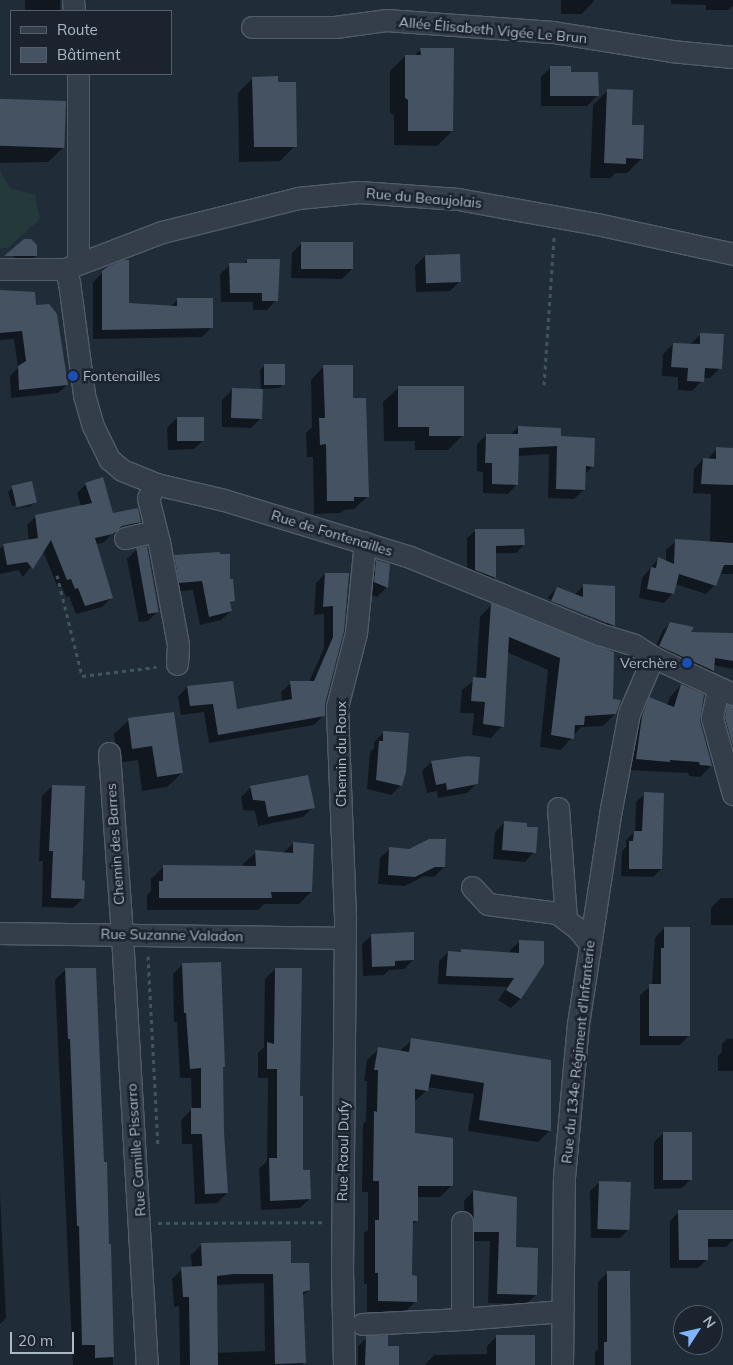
<!DOCTYPE html>
<html>
<head>
<meta charset="utf-8">
<style>
	body { margin:0 }
	#map { position:relative; width:733px; height:1365px; overflow:hidden; background:#212c39; font-family:Mulish,sans-serif }
	div>[style] { position:absolute }
	.green>* { inset:0; background:#23393a }
	.shadow>* { inset:0; background:#0007; transform-origin:0 0 }
	.building>* { inset:0; background:#445261; transform-origin:0 0 }
	.path>* { height:3px; margin-top:-1.5px; transform-origin:0; background:repeating-linear-gradient(90deg,#405658 0 4px,transparent 0 8px) }
	.roads { filter:drop-shadow(1px 0 #525c67) drop-shadow(-1px 0 #525c67) drop-shadow(0 1px #525c67) drop-shadow(0 -1px #525c67) }
	.minor>* { height:21px; margin:-10.5px; padding:0 10.5px; transform-origin:10.5px; border-radius:10.5px; background:#343e4a }
	.dots>* { width:14px; height:14px; translate:-50% -50%; box-sizing:border-box; border:2px solid #1a232e; border-radius:50% }
	span { translate:-50% -50%; white-space:nowrap; text-align:center; line-height:1.15; -webkit-text-stroke:5px #1a232e; paint-order:stroke }
	.street-label { font-size:14px; color:#afb9c6 }
	.poi-label { font-size:14px; color:#afb9c6 }
	.left { translate:0 -50%; text-align:left }
	.right { translate:-100% -50%; text-align:right }
	.legend { position:absolute; left:10px; top:10px; width:162px; height:65px; box-sizing:border-box; background:#1a232e; border:1px solid #565f6b; margin:0; padding:6px 9px; list-style:none; font-size:15px; color:#afb9c6 }
	.legend li { display:flex; align-items:center; gap:10px; height:25px }
	.legend b { width:25px; border:1px solid #565f6b }
	.north { position:absolute; left:673px; top:1305px; width:50px; height:50px; box-sizing:border-box; background:#1a232e; border:1px solid #565f6b; border-radius:50%; rotate:55deg; font-size:14px; font-weight:700; line-height:20px; text-align:center; color:#afb9c6 }
	.north::after { content:''; display:block; margin:auto; width:18px; height:22px; background:#81b5f9; clip-path:polygon(50% 0,100% 100%,50% 72%,0 100%) }
	.scale { position:absolute; left:10px; top:1332px; width:64px; height:22px; box-sizing:border-box; border:2px solid #afb9c6; border-top:0; padding-left:6px; font-size:15px; line-height:18px; white-space:nowrap; color:#afb9c6; -webkit-text-stroke:4px #1a232e; paint-order:stroke }
</style>
</head>
<body>
<div id="map">
	<div class="green">
		<i style="clip-path:polygon(0 171px,10px 188px,35px 195px,40px 219px,8px 248px,0 248px)"></i>
	</div>
	<div class="shadow">
		<i style="left:25px;top:0;width:35px;height:11px"></i>
		<i style="clip-path:polygon(561px 0,594px 0,594px 1px,582px 14px,561px 14px)"></i>
		<i style="clip-path:polygon(671px 0,733px 0,733px 6px,728px 10px,706px 10px,706px 5px,671px 4px)"></i>
		<i style="clip-path:polygon(421px 49px,452px 131px,437px 146px,394px 145px,394px 115px,390px 113px,390px 71px,405px 56px,414px 56px)"></i>
		<i style="clip-path:polygon(551px 67px,570px 73px,597px 96px,587px 106px,541px 106px,541px 77px)"></i>
		<i style="clip-path:polygon(253px 78px,277px 83px,295px 146px,280px 161px,239px 162px,238px 93px)"></i>
		<i style="clip-path:polygon(608px 90px,631px 126px,642px 158px,627px 173px,616px 173px,610px 178px,590px 178px,593px 105px)"></i>
		<i style="clip-path:polygon(0 103px,63px 148px,48px 162px,0 163px)"></i>
		<i style="clip-path:polygon(302px 243px,352px 269px,342px 279px,291px 278px,292px 253px)"></i>
		<i style="clip-path:polygon(13px 251px,36px 256px,31px 261px,14px 261px)"></i>
		<i style="clip-path:polygon(425px 256px,460px 281px,450px 291px,416px 292px,415px 266px)"></i>
		<i style="clip-path:polygon(247px 260px,276px 300px,267px 310px,253px 310px,253px 302px,221px 302px,220px 274px,230px 265px,243px 265px)"></i>
		<i style="clip-path:polygon(103px 272px,127px 304px,170px 307px,178px 299px,212px 327px,202px 337px,93px 339px,93px 282px)"></i>
		<i style="clip-path:polygon(0 291px,35px 306px,67px 385px,58px 393px,11px 398px,10px 376px,18px 368px,14px 339px,0 340px)"></i>
		<i style="clip-path:polygon(701px 334px,720px 368px,710px 378px,703px 378px,702px 381px,692px 391px,678px 390px,678px 377px,662px 376px,663px 354px,673px 344px,690px 344px)"></i>
		<i style="clip-path:polygon(265px 365px,284px 384px,279px 388px,262px 389px,261px 418px,251px 428px,222px 427px,222px 400px,232px 390px,261px 390px,260px 370px)"></i>
		<i style="clip-path:polygon(324px 366px,352px 400px,368px 496px,354px 509px,344px 510px,340px 513px,314px 514px,313px 457px,307px 457px,306px 433px,312px 427px,311px 380px)"></i>
		<i style="clip-path:polygon(398px 388px,463px 435px,448px 450px,415px 450px,415px 441px,384px 441px,383px 402px)"></i>
		<i style="clip-path:polygon(177px 418px,204px 440px,194px 449px,168px 450px,167px 428px)"></i>
		<i style="clip-path:polygon(518px 427px,559px 438px,593px 466px,584px 475px,584px 490px,574px 499px,548px 498px,549px 454px,517px 456px,517px 484px,508px 494px,483px 493px,483px 472px,477px 471px,477px 444px,486px 435px,510px 436px)"></i>
		<i style="clip-path:polygon(717px 449px,733px 449px,733px 574px,719px 574px,715px 585px,706px 594px,675px 584px,673px 593px,664px 603px,639px 598px,642px 578px,658px 559px,666px 562px,666px 550px,676px 541px,710px 543px,711px 494px,693px 493px,694px 469px,703px 459px,707px 460px)"></i>
		<i style="clip-path:polygon(86px 484px,112px 514px,140px 521px,131px 530px,111px 535px,103px 543px,96px 544px,111px 598px,102px 607px,76px 614px,69px 596px,66px 597px,62px 587px,58px 588px,43px 551px,23px 577px,18px 570px,0 574px,0 549px,4px 545px,29px 541px,27px 525px,36px 516px,81px 506px,77px 493px)"></i>
		<i style="clip-path:polygon(13px 487px,36px 501px,31px 506px,13px 510px,32px 504px,32px 502px,12px 506px,8px 492px)"></i>
		<i style="clip-path:polygon(476px 530px,524px 545px,516px 553px,494px 553px,495px 578px,487px 586px,467px 578px,467px 538px)"></i>
		<i style="clip-path:polygon(137px 549px,158px 611px,148px 621px,139px 622px,127px 559px)"></i>
		<i style="clip-path:polygon(175px 556px,229px 581px,234px 600px,229px 604px,231px 611px,221px 620px,200px 625px,193px 590px,170px 592px,165px 566px)"></i>
		<i style="clip-path:polygon(376px 561px,388px 565px,386px 588px,377px 597px,364px 592px,366px 571px)"></i>
		<i style="clip-path:polygon(325px 574px,348px 574px,324px 704px,324px 715px,314px 725px,209px 743px,204px 712px,181px 715px,178px 697px,187px 687px,236px 711px,282px 702px,281px 692px,291px 683px,309px 682px,324px 648px,324px 614px,314px 615px,316px 583px)"></i>
		<i style="clip-path:polygon(584px 585px,613px 625px,604px 635px,542px 611px,546px 600px,606px 624px,606px 621px,547px 598px,557px 588px,574px 595px)"></i>
		<i style="clip-path:polygon(491px 605px,613px 653px,612px 700px,615px 714px,603px 726px,581px 727px,561px 750px,540px 747px,548px 670px,507px 652px,502px 726px,491px 738px,472px 735px,474px 713px,460px 713px,462px 690px,476px 679px,480px 617px)"></i>
		<i style="clip-path:polygon(671px 623px,689px 633px,733px 634px,733px 669px,713px 665px,713px 671px,706px 678px,653px 653px,663px 630px)"></i>
		<i style="clip-path:polygon(681px 685px,699px 721px,711px 766px,700px 777px,689px 776px,688px 773px,625px 770px,638px 710px,650px 699px,667px 705px,670px 697px)"></i>
		<i style="clip-path:polygon(728px 706px,733px 706px,733px 778px,718px 716px)"></i>
		<i style="clip-path:polygon(129px 720px,182px 773px,167px 787px,142px 791px,138px 760px,118px 763px,114px 734px)"></i>
		<i style="clip-path:polygon(384px 732px,405px 771px,400px 786px,391px 795px,367px 789px,370px 752px,374px 748px,374px 742px)"></i>
		<i style="clip-path:polygon(431px 762px,477px 783px,467px 793px,438px 798px,437px 791px,427px 793px,422px 771px)"></i>
		<i style="clip-path:polygon(52px 786px,81px 882px,83px 898px,73px 908px,42px 907px,43px 861px,39px 861px,42px 796px)"></i>
		<i style="clip-path:polygon(251px 787px,313px 807px,303px 817px,258px 826px,255px 811px,243px 810px,241px 797px)"></i>
		<i style="clip-path:polygon(645px 794px,661px 869px,653px 877px,621px 876px,622px 851px,626px 847px,626px 840px,635px 831px,636px 802px)"></i>
		<i style="clip-path:polygon(504px 823px,534px 852px,525px 862px,493px 859px,495px 832px)"></i>
		<i style="clip-path:polygon(293px 843px,311px 892px,299px 904px,264px 904px,258px 910px,147px 910px,147px 895px,151px 891px,151px 879px,164px 866px,244px 867px,243px 864px,256px 852px,283px 853px)"></i>
		<i style="clip-path:polygon(390px 849px,444px 867px,434px 877px,424px 876px,405px 886px,378px 884px,380px 858px)"></i>
		<i style="clip-path:polygon(721px 898px,733px 898px,733px 925px,711px 925px,711px 908px)"></i>
		<i style="clip-path:polygon(664px 928px,689px 1035px,680px 1045px,640px 1045px,640px 995px,652px 985px,655px 938px)"></i>
		<i style="clip-path:polygon(372px 935px,413px 960px,404px 969px,389px 970px,384px 975px,363px 976px,362px 944px)"></i>
		<i style="clip-path:polygon(520px 941px,542px 964px,520px 999px,511px 1008px,498px 1000px,507px 987px,438px 984px,439px 961px,448px 952px,459px 953px,462px 950px,510px 953px,510px 950px)"></i>
		<i style="clip-path:polygon(183px 964px,224px 1066px,222px 1068px,223px 1132px,227px 1193px,217px 1203px,195px 1204px,192px 1144px,182px 1144px,181px 1120px,192px 1109px,191px 1078px,180px 1078px,177px 1022px,174px 1022px,173px 974px)"></i>
		<i style="clip-path:polygon(275px 969px,298px 1038px,302px 1171px,310px 1198px,300px 1208px,261px 1210px,259px 1169px,267px 1161px,268px 1078px,258px 1078px,258px 1053px,264px 1047px,265px 979px)"></i>
		<i style="clip-path:polygon(65px 970px,108px 1246px,109px 1245px,113px 1365px,73px 1365px,55px 980px)"></i>
		<i style="clip-path:polygon(727px 1039px,733px 1039px,733px 1071px,718px 1071px,718px 1056px,722px 1052px,722px 1044px)"></i>
		<i style="clip-path:polygon(412px 1040px,550px 1061px,550px 1130px,538px 1142px,468px 1131px,474px 1094px,427px 1087px,427px 1090px,414px 1102px,414px 1135px,451px 1186px,440px 1197px,417px 1197px,417px 1220px,412px 1225px,411px 1277px,416px 1301px,404px 1313px,367px 1312px,367px 1284px,364px 1284px,364px 1233px,368px 1230px,368px 1192px,362px 1192px,363px 1124px,366px 1121px,367px 1081px,364px 1081px,367px 1060px,379px 1049px,400px 1051px)"></i>
		<i style="clip-path:polygon(663px 1133px,691px 1179px,682px 1188px,654px 1189px,654px 1142px)"></i>
		<i style="clip-path:polygon(600px 1182px,629px 1229px,620px 1238px,591px 1238px,590px 1191px)"></i>
		<i style="clip-path:polygon(473px 1191px,515px 1248px,536px 1295px,526px 1304px,488px 1303px,490px 1241px,465px 1241px,464px 1201px)"></i>
		<i style="clip-path:polygon(0 1193px,6px 1318px,0 1324px)"></i>
		<i style="clip-path:polygon(733px 1211px,733px 1240px,726px 1247px,707px 1247px,707px 1259px,698px 1268px,670px 1268px,670px 1221px,679px 1212px)"></i>
		<i style="clip-path:polygon(evenodd,201px 1245px,290px 1265px,309px 1290px,302px 1296px,305px 1362px,302px 1365px,180px 1365px,179px 1306px,174px 1307px,172px 1279px,182px 1269px,192px 1268px,191px 1255px,201px 1245px,264px 1283px,265px 1351px,216px 1353px,215px 1285px,264px 1283px)"></i>
		<i style="clip-path:polygon(608px 1272px,630px 1365px,595px 1365px,595px 1352px,598px 1349px,598px 1282px)"></i>
		<i style="clip-path:polygon(496px 1337px,534px 1365px,425px 1365px,434px 1355px,487px 1354px,487px 1346px)"></i>
		<i style="clip-path:polygon(367px 1338px,387px 1347px,398px 1365px,358px 1365px,358px 1346px)"></i>
	</div>
	<div class="building">
		<i style="clip-path:polygon(420px 48px,454px 48px,453px 131px,408px 131px,408px 100px,405px 98px,405px 55px,421px 55px)"></i>
		<i style="clip-path:polygon(550px 66px,571px 66px,571px 72px,598px 72px,599px 96px,550px 96px)"></i>
		<i style="clip-path:polygon(278px 76px,278px 82px,296px 82px,297px 147px,254px 147px,252px 77px)"></i>
		<i style="clip-path:polygon(607px 89px,633px 90px,632px 125px,644px 125px,643px 159px,626px 158px,626px 164px,604px 163px)"></i>
		<i style="left:66px;top:101px;width:47px;height:66px;rotate:92deg"></i>
		<i style="clip-path:polygon(24px 239px,31px 239px,37px 245px,37px 256px,4px 256px)"></i>
		<i style="left:301px;top:242px;width:52px;height:27px"></i>
		<i style="left:460px;top:254px;width:28px;height:35px;rotate:88deg"></i>
		<i style="clip-path:polygon(247px 259px,280px 259px,278px 301px,262px 301px,262px 293px,230px 293px,229px 263px,247px 263px)"></i>
		<i style="clip-path:polygon(123px 260px,129px 260px,129px 303px,177px 306px,177px 298px,213px 298px,213px 328px,102px 330px,102px 271px,109px 266px)"></i>
		<i style="clip-path:polygon(0 290px,35px 292px,36px 305px,49px 304px,57px 314px,68px 385px,19px 390px,18px 366px,26px 361px,22px 331px,0 333px)"></i>
		<i style="clip-path:polygon(700px 333px,724px 334px,722px 369px,705px 368px,704px 382px,687px 381px,688px 368px,671px 367px,673px 343px,700px 344px)"></i>
		<i style="left:264px;top:364px;width:21px;height:21px"></i>
		<i style="clip-path:polygon(323px 365px,353px 365px,353px 398px,366px 398px,369px 497px,354px 497px,354px 501px,327px 501px,326px 444px,320px 445px,319px 418px,325px 418px)"></i>
		<i style="clip-path:polygon(398px 386px,464px 386px,464px 436px,429px 436px,429px 427px,398px 427px)"></i>
		<i style="left:232px;top:388px;width:31px;height:30px;rotate:2deg"></i>
		<i style="left:177px;top:417px;width:27px;height:24px"></i>
		<i style="clip-path:polygon(518px 426px,561px 428px,561px 436px,595px 438px,594px 467px,586px 466px,585px 490px,556px 489px,557px 446px,519px 448px,518px 485px,492px 484px,492px 463px,485px 463px,486px 434px,518px 434px)"></i>
		<i style="clip-path:polygon(716px 447px,733px 448px,733px 485px,701px 484px,703px 458px,716px 459px)"></i>
		<i style="clip-path:polygon(103px 477px,113px 513px,138px 508px,141px 522px,122px 526px,113px 534px,95px 538px,113px 598px,85px 606px,78px 588px,75px 589px,71px 579px,67px 580px,51px 540px,33px 569px,27px 562px,7px 565px,3px 544px,38px 538px,35px 515px,92px 503px,85px 483px)"></i>
		<i style="left:32px;top:481px;width:22px;height:21px;rotate:77deg"></i>
		<i style="clip-path:polygon(475px 529px,524px 529px,525px 545px,496px 546px,496px 578px,475px 570px)"></i>
		<i style="clip-path:polygon(675px 539px,733px 543px,733px 565px,724px 565px,716px 586px,679px 574px,674px 594px,647px 589px,651px 567px,656px 568px,658px 557px,674px 564px)"></i>
		<i style="left:147px;top:546px;width:67px;height:11px;rotate:80deg"></i>
		<i style="clip-path:polygon(220px 552px,220px 554px,230px 554px,230px 579px,233px 579px,235px 601px,230px 602px,232px 611px,209px 617px,202px 581px,179px 583px,174px 555px)"></i>
		<i style="clip-path:polygon(376px 560px,390px 564px,388px 588px,374px 582px)"></i>
		<i style="clip-path:polygon(325px 573px,349px 573px,344px 631px,325px 704px,325px 716px,218px 735px,213px 704px,190px 706px,187px 686px,233px 681px,237px 709px,292px 699px,290px 681px,314px 681px,333px 637px,333px 606px,323px 607px)"></i>
		<i style="clip-path:polygon(583px 584px,615px 586px,615px 626px,551px 601px,557px 587px,583px 597px)"></i>
		<i style="clip-path:polygon(491px 603px,614px 652px,613px 699px,621px 700px,616px 714px,585px 716px,584px 725px,575px 725px,574px 739px,551px 735px,560px 658px,509px 637px,504px 727px,483px 724px,485px 702px,471px 701px,473px 677px,486px 678px)"></i>
		<i style="clip-path:polygon(670px 622px,694px 627px,691px 632px,733px 633px,733px 661px,715px 658px,714px 671px,659px 646px)"></i>
		<i style="clip-path:polygon(681px 684px,704px 694px,700px 721px,712px 766px,700px 765px,699px 762px,670px 760px,670px 762px,636px 759px,642px 716px,649px 697px,674px 707px)"></i>
		<i style="clip-path:polygon(727px 705px,733px 706px,733px 747px,725px 718px)"></i>
		<i style="clip-path:polygon(174px 712px,183px 773px,157px 777px,152px 746px,132px 749px,128px 718px)"></i>
		<i style="clip-path:polygon(383px 731px,409px 733px,406px 772px,402px 786px,376px 780px,379px 741px,383px 741px)"></i>
		<i style="clip-path:polygon(467px 756px,480px 757px,478px 784px,447px 790px,446px 783px,436px 785px,431px 761px)"></i>
		<i style="clip-path:polygon(308px 775px,315px 808px,268px 817px,265px 801px,253px 800px,250px 786px)"></i>
		<i style="clip-path:polygon(52px 785px,85px 786px,82px 880px,85px 881px,84px 899px,51px 898px,53px 851px,49px 851px)"></i>
		<i style="clip-path:polygon(644px 792px,664px 793px,662px 869px,629px 869px,629px 841px,633px 841px,634px 831px,642px 831px)"></i>
		<i style="clip-path:polygon(504px 821px,527px 823px,527px 827px,538px 827px,536px 853px,502px 850px)"></i>
		<i style="clip-path:polygon(429px 839px,446px 839px,445px 867px,435px 867px,415px 877px,388px 875px,389px 847px,409px 849px)"></i>
		<i style="clip-path:polygon(293px 842px,314px 844px,312px 892px,271px 892px,272px 898px,159px 898px,159px 881px,163px 881px,163px 865px,256px 866px,255px 850px,293px 853px)"></i>
		<i style="clip-path:polygon(664px 927px,690px 927px,690px 1036px,649px 1036px,649px 984px,661px 984px,661px 948px,664px 948px)"></i>
		<i style="clip-path:polygon(414px 932px,414px 960px,395px 961px,395px 966px,372px 967px,371px 934px)"></i>
		<i style="clip-path:polygon(519px 940px,544px 941px,544px 964px,521px 999px,506px 990px,514px 978px,446px 976px,448px 951px,461px 952px,461px 949px,519px 953px)"></i>
		<i style="clip-path:polygon(221px 962px,225px 1067px,223px 1067px,224px 1132px,228px 1193px,205px 1194px,202px 1134px,191px 1134px,191px 1108px,201px 1108px,201px 1068px,190px 1069px,186px 1013px,184px 1013px,182px 963px)"></i>
		<i style="clip-path:polygon(65px 968px,96px 968px,104px 1162px,107px 1162px,109px 1244px,111px 1244px,114px 1357px,95px 1358px,95px 1345px,82px 1345px,79px 1226px,77px 1226px,70px 1039px,68px 1039px)"></i>
		<i style="clip-path:polygon(275px 968px,302px 968px,300px 1096px,303px 1096px,303px 1170px,310px 1170px,311px 1199px,270px 1201px,269px 1158px,277px 1158px,277px 1069px,267px 1069px,267px 1042px,274px 1044px)"></i>
		<i style="clip-path:polygon(411px 1038px,551px 1060px,551px 1131px,479px 1120px,484px 1083px,431px 1074px,428px 1091px,415px 1089px,415px 1133px,453px 1138px,453px 1186px,418px 1186px,418px 1221px,413px 1221px,412px 1275px,417px 1276px,417px 1302px,378px 1301px,378px 1273px,375px 1273px,375px 1220px,379px 1220px,379px 1181px,373px 1181px,374px 1111px,377px 1112px,378px 1070px,374px 1070px,378px 1047px,409px 1052px)"></i>
		<i style="left:663px;top:1132px;width:29px;height:48px"></i>
		<i style="left:599px;top:1181px;width:32px;height:48px;rotate:2deg"></i>
		<i style="clip-path:polygon(473px 1190px,517px 1197px,516px 1247px,538px 1248px,537px 1295px,497px 1294px,499px 1232px,474px 1232px)"></i>
		<i style="clip-path:polygon(678px 1210px,733px 1210px,733px 1239px,708px 1239px,708px 1260px,679px 1260px)"></i>
		<i style="clip-path:polygon(291px 1241px,291px 1263px,309px 1263px,310px 1290px,303px 1292px,306px 1363px,275px 1364px,273px 1274px,234px 1274px,217px 1276px,218px 1365px,190px 1365px,189px 1297px,183px 1297px,181px 1267px,202px 1266px,201px 1243px)"></i>
		<i style="clip-path:polygon(607px 1271px,630px 1271px,631px 1365px,604px 1365px,604px 1342px,607px 1342px)"></i>
		<i style="clip-path:polygon(388px 1335px,388px 1346px,399px 1346px,399px 1365px,365px 1365px,366px 1336px)"></i>
		<i style="left:496px;top:1335px;width:39px;height:30px"></i>
	</div>
	<div class="path">
		<i style="left:544px;top:385px;width:148px;rotate:-86.1deg"></i>
		<i style="left:57px;top:575px;width:104px;rotate:76.1deg"></i>
		<i style="left:82px;top:676px;width:75px;rotate:-6.9deg"></i>
		<i style="left:148px;top:956px;width:189px;rotate:87deg"></i>
		<i style="left:158px;top:1223px;width:164px;rotate:-0.3deg"></i>
	</div>
	<div class="roads">
		<div class="minor">
			<i style="left:73px;top:0;width:11px;rotate:85deg"></i>
			<i style="left:252px;top:27px;width:83px"></i>
			<i style="left:335px;top:27px;width:51px;rotate:-7.8deg"></i>
			<i style="left:386px;top:20px;width:167px;rotate:4.1deg"></i>
			<i style="left:553px;top:32px;width:120px;rotate:9.1deg"></i>
			<i style="left:671px;top:51px;width:62px;rotate:5.5deg"></i>
			<i style="left:78px;top:74px;width:189px;rotate:90deg"></i>
			<i style="left:0;top:269px;width:65px"></i>
			<i style="left:65px;top:269px;width:104px;rotate:-20.9deg"></i>
			<i style="left:162px;top:232px;width:140px;rotate:-14deg"></i>
			<i style="left:298px;top:198px;width:61px;rotate:-5.6deg"></i>
			<i style="left:359px;top:192px;width:99px;rotate:4deg"></i>
			<i style="left:458px;top:199px;width:141px;rotate:10.2deg"></i>
			<i style="left:597px;top:224px;width:139px;rotate:12.4deg"></i>
			<i style="left:65px;top:269px;width:14px;rotate:73deg"></i>
			<i style="left:69px;top:282px;width:114px;rotate:82.4deg"></i>
			<i style="left:84px;top:395px;width:32px;rotate:74deg"></i>
			<i style="left:93px;top:426px;width:37px;rotate:64deg"></i>
			<i style="left:109px;top:459px;width:17px;rotate:40deg"></i>
			<i style="left:122px;top:470px;width:37px;rotate:22deg"></i>
			<i style="left:156px;top:484px;width:70px;rotate:13.2deg"></i>
			<i style="left:224px;top:500px;width:195px;rotate:17deg"></i>
			<i style="left:410px;top:557px;width:204px;rotate:22.2deg"></i>
			<i style="left:599px;top:634px;width:37px;rotate:17deg"></i>
			<i style="left:634px;top:645px;width:22px;rotate:32deg"></i>
			<i style="left:653px;top:657px;width:88px;rotate:24.8deg"></i>
			<i style="left:156px;top:484px;width:16px;rotate:120deg"></i>
			<i style="left:148px;top:498px;width:45px;rotate:76deg"></i>
			<i style="left:159px;top:542px;width:105px;rotate:79.5deg"></i>
			<i style="left:178px;top:645px;width:19px;rotate:93deg"></i>
			<i style="left:125px;top:538px;width:32px;rotate:-13deg"></i>
			<i style="left:718px;top:689px;width:30px;rotate:102deg"></i>
			<i style="left:712px;top:718px;width:79px;rotate:74.6deg"></i>
			<i style="left:109px;top:753px;width:182px;rotate:85.9deg"></i>
			<i style="left:122px;top:935px;width:431px;rotate:86.7deg"></i>
			<i style="left:558px;top:808px;width:112px;rotate:85.9deg"></i>
			<i style="left:472px;top:887px;width:23px;rotate:47deg"></i>
			<i style="left:488px;top:904px;width:70px;rotate:7.4deg"></i>
			<i style="left:557px;top:913px;width:25px;rotate:37deg"></i>
			<i style="left:577px;top:928px;width:19px;rotate:51deg"></i>
			<i style="left:0;top:933px;width:345px;rotate:0.8deg"></i>
			<i style="left:462px;top:1319px;width:97px;rotate:-90deg"></i>
			<i style="left:362px;top:1324px;width:100px;rotate:-2.9deg"></i>
			<i style="left:462px;top:1319px;width:101px;rotate:-4.5deg"></i>
			<i style="left:344px;top:1365px;width:94px;rotate:-91.2deg"></i>
			<i style="left:342px;top:1271px;width:354px;rotate:-89.5deg"></i>
			<i style="left:345px;top:917px;width:210px;rotate:-92.2deg"></i>
			<i style="left:337px;top:707px;width:76px;rotate:-75.6deg"></i>
			<i style="left:356px;top:633px;width:91px;rotate:-84.4deg"></i>
			<i style="left:562px;top:1365px;width:188px;rotate:-89.4deg"></i>
			<i style="left:564px;top:1177px;width:154px;rotate:-84.8deg"></i>
			<i style="left:578px;top:1024px;width:218px;rotate:-81.3deg"></i>
			<i style="left:611px;top:809px;width:98px;rotate:-79.4deg"></i>
			<i style="left:629px;top:713px;width:61px;rotate:-66.8deg"></i>
		</div>
	</div>
	<div class="dots">
		<i style="left:73px;top:376px;background:#1a4fb4"></i>
		<i style="left:687px;top:663px;background:#1a4fb4"></i>
	</div>
	<div class="street-label">
		<span style="left:493px;top:30px;rotate:5deg">Allée Élisabeth Vigée Le Brun</span>
		<span style="left:424px;top:198px;rotate:5deg">Rue du Beaujolais</span>
		<span style="left:332px;top:533px;rotate:17deg">Rue de Fontenailles</span>
		<span style="left:341px;top:754px;rotate:-90deg">Chemin du Roux</span>
		<span style="left:115px;top:844px;rotate:-94deg">Chemin des Barres</span>
		<span style="left:172px;top:935px;rotate:1deg">Rue Suzanne Valadon</span>
		<span style="left:578px;top:1052px;rotate:-84deg">Rue du 134e Régiment d'Infanterie</span>
		<span style="left:136px;top:1150px;rotate:-94deg">Rue Camille Pissarro</span>
		<span style="left:343px;top:1151px;rotate:-89deg">Rue Raoul Dufy</span>
	</div>
	<div class="poi-label">
		<span class="left" style="left:83px;top:376px">Fontenailles</span>
		<span class="right" style="left:677px;top:663px">Verchère</span>
	</div>
	<ul class="legend">
	<li><b style="height:6px;background:#343e4a"></b>Route</li>
	<li><b style="height:14px;background:#445261"></b>Bâtiment</li>
	</ul>
	<div class="north">N</div>
	<div class="scale">20 m</div>
</div>
</body>
</html>
